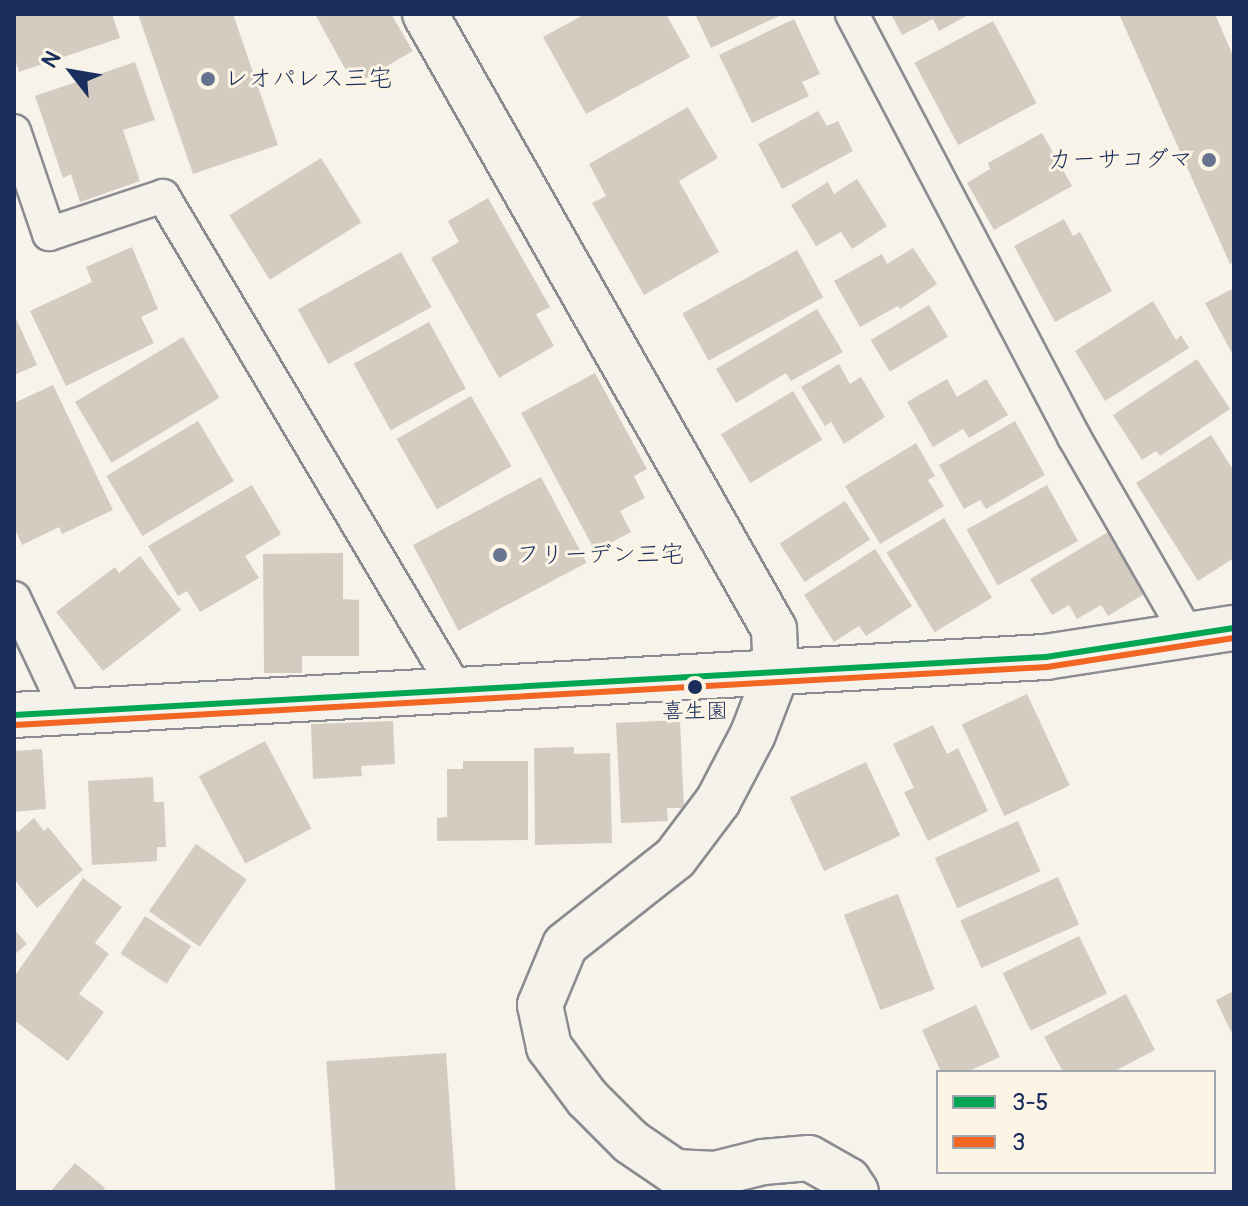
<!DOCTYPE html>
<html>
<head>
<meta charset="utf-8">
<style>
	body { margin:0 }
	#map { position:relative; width:1248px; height:1206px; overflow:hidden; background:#f7f3ea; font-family:Pangolin,"Klee One",sans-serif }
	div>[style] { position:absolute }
	.building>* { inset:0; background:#d4ccc0; transform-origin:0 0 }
	.roads { filter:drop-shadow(2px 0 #8a8c91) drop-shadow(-2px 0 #8a8c91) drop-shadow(0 2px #8a8c91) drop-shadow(0 -2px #8a8c91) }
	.service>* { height:32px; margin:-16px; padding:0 16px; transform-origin:16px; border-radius:16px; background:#f5f2ec }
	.minor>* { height:44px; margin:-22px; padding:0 22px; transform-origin:22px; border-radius:22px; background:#f5f2ec }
	.bus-1>* { height:6px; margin:-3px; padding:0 3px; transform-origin:3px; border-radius:3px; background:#00a651 }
	.bus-2>* { height:6px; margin:-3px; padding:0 3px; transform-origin:3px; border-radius:3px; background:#f26522 }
	.dots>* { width:22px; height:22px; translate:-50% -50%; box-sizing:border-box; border:4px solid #fcf5e5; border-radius:50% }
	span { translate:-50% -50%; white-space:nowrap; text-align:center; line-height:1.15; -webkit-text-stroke:6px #fcf5e5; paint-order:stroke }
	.bus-label { font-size:22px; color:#1b2f5e }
	.poi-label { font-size:24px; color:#1b2f5e }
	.left { translate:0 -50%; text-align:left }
	.right { translate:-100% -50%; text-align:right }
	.frame { position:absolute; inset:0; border:16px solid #1b2f5e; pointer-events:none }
	.legend { position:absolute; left:936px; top:1070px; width:280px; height:104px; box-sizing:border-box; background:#fcf5e5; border:2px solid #a2a6af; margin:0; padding:10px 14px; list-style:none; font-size:24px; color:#1b2f5e }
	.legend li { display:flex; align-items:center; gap:16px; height:40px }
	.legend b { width:40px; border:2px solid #a2a6af }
	.north { position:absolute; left:32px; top:32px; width:80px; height:80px; -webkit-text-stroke:6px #fcf5e5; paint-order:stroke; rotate:301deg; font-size:22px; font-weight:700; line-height:32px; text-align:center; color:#1b2f5e }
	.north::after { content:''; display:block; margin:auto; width:28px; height:36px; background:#1b2f5e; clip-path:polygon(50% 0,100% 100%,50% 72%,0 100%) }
</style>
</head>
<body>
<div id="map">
	<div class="building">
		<i style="clip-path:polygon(14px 14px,112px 14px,120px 38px,19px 72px,14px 57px)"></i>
		<i style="clip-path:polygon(138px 14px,233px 14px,278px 145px,193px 174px)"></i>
		<i style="clip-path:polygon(315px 14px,391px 14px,413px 51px,354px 85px)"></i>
		<i style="clip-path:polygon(585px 14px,666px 14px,690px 57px,586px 114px,543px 37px)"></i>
		<i style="clip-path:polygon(695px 14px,783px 14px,711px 48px)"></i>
		<i style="clip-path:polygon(891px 14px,970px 14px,939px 31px,933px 19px,902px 35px)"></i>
		<i style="clip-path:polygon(1119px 14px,1215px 14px,1234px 58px,1234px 262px,1230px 264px)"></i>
		<i style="clip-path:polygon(794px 19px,820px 74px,802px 82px,809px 96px,752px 123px,719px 55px)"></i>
		<i style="left:993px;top:21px;width:93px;height:89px;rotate:62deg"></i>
		<i style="clip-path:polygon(135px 62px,155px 120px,123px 130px,140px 181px,80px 202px,71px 174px,63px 178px,35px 96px)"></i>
		<i style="clip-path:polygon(688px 107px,718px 158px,679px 181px,719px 252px,644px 295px,592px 203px,606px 196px,589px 164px)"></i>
		<i style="clip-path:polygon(818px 111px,827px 126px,838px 121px,853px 151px,782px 189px,758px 144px)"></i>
		<i style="clip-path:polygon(1042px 133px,1072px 186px,994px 230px,967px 183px,990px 169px,988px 163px)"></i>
		<i style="left:321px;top:158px;width:76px;height:108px;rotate:58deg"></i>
		<i style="clip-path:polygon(857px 179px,887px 226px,852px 249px,841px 232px,816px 246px,791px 205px,828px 182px,834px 194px)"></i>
		<i style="clip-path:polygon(488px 198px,550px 307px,536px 314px,554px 346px,499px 378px,431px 258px,459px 242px,448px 221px)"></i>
		<i style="clip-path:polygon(1064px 219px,1073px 236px,1080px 232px,1112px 291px,1055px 322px,1014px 246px)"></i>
		<i style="clip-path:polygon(132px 247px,158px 309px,141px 317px,154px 343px,66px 386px,30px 311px,92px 282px,86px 267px)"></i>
		<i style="clip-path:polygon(913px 248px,937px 284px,900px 309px,898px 306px,860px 327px,834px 281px,882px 254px,887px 264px)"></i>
		<i style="left:797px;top:250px;width:54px;height:131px;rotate:61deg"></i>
		<i style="left:401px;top:252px;width:63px;height:118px;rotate:61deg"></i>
		<i style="clip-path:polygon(1234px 288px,1234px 357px,1205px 303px)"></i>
		<i style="clip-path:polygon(1153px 301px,1176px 340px,1181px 335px,1189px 348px,1105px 401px,1075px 351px)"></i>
		<i style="left:929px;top:305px;width:37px;height:68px;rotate:59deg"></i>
		<i style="clip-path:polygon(817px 309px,843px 352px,791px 381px,786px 373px,736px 403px,716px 369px)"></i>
		<i style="clip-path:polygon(14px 314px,37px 365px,14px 375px)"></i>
		<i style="left:429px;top:322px;width:76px;height:86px;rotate:61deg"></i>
		<i style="left:183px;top:337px;width:71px;height:126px;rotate:59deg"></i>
		<i style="clip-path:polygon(1197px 359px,1230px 409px,1160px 456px,1156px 451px,1142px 460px,1113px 415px)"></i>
		<i style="clip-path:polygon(839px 364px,850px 384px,861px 377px,885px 417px,844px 444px,831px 422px,825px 426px,801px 387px)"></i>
		<i style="clip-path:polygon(595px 373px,647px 469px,634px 476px,645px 498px,620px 511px,631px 532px,595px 551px,521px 413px)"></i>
		<i style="clip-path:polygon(947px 379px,957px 397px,986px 379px,1008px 415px,969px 438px,963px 429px,933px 447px,907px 402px)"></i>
		<i style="clip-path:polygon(53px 385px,113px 510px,62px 534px,59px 527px,22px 545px,14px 527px,14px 403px)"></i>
		<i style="left:793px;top:391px;width:57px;height:84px;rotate:59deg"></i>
		<i style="left:471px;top:396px;width:81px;height:86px;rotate:60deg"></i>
		<i style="left:198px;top:421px;width:70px;height:107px;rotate:59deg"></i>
		<i style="clip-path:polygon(1015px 421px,1045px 475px,986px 509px,980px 500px,964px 509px,939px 465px)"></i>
		<i style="clip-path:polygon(1211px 435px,1234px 471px,1234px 558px,1198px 581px,1136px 483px)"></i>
		<i style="clip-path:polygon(916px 443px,935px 476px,928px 480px,944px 506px,880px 544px,845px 486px)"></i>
		<i style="left:541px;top:477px;width:97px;height:145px;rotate:62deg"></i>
		<i style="clip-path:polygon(252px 485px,281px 534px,245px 556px,259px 578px,200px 612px,187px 591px,178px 596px,148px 546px)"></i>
		<i style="left:1047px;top:485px;width:64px;height:92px;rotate:61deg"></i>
		<i style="left:845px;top:501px;width:46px;height:78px;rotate:57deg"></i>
		<i style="left:944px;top:518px;width:93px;height:67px;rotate:59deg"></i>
		<i style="clip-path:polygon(1108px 532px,1144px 594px,1108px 616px,1101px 605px,1077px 619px,1069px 605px,1052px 615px,1030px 579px)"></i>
		<i style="clip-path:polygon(875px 549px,912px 606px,866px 636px,859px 626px,834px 642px,804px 595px)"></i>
		<i style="clip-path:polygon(343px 553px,343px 599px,359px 600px,359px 656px,302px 656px,302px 673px,264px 673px,263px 554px)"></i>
		<i style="clip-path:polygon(140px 556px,181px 610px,103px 671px,56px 612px,115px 567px,119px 573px)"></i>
		<i style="left:1027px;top:694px;width:101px;height:72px;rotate:65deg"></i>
		<i style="clip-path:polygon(680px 720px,684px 808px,667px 808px,668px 821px,621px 823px,616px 723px)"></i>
		<i style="clip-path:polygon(393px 721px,395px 764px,361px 766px,362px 776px,313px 779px,311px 724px)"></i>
		<i style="clip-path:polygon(933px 725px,947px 754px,958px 748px,988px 811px,928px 841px,904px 792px,914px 788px,893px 744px)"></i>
		<i style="left:265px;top:741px;width:99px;height:75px;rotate:62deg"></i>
		<i style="clip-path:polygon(574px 747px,574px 754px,610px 753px,612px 843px,535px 845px,534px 748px)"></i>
		<i style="clip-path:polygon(42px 749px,46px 809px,14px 812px,14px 751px)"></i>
		<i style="clip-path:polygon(463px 761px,528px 761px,528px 840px,437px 841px,437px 818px,447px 817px,447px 769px,463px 769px)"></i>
		<i style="left:866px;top:762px;width:81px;height:84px;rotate:65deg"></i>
		<i style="clip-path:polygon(153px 777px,154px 802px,164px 802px,166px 847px,157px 847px,157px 861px,92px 865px,88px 781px)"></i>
		<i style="clip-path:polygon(34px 818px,44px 831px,48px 827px,83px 870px,37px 908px,14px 879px,14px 826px,18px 832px)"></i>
		<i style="left:1018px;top:821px;width:55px;height:91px;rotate:66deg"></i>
		<i style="left:196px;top:844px;width:62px;height:82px;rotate:35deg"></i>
		<i style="left:1058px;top:877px;width:52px;height:107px;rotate:66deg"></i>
		<i style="clip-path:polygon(83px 878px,122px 907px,95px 943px,109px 954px,79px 994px,104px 1012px,68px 1061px,14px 1020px,14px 977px)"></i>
		<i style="left:898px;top:894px;width:102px;height:58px;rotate:69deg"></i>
		<i style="left:145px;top:916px;width:55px;height:45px;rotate:33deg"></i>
		<i style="clip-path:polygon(14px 929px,27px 944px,14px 955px)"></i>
		<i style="left:1079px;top:936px;width:64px;height:85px;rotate:64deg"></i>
		<i style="clip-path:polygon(1234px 991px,1234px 1038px,1216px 1000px)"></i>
		<i style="clip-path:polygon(1126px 994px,1155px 1050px,1113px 1072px,1063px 1072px,1044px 1037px)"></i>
		<i style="clip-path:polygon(976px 1005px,1000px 1057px,967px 1072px,941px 1072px,922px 1030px)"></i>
		<i style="left:446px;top:1053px;width:139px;height:120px;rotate:86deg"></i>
		<i style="clip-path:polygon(75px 1163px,105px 1188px,102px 1192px,50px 1192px)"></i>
	</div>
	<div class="roads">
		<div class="service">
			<i style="left:852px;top:14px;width:478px;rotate:62.3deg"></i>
			<i style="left:1074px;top:437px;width:228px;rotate:60.1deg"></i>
			<i style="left:14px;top:131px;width:109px;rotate:71.2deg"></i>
			<i style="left:49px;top:234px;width:120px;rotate:-18.4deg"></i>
			<i style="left:163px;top:196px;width:576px;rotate:59.29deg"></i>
			<i style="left:14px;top:598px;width:127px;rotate:64.8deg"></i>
		</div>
		<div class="minor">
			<i style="left:425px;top:14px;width:707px;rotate:60.43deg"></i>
			<i style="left:774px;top:629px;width:45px;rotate:87.5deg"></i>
			<i style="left:776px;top:674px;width:64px;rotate:111deg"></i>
			<i style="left:753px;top:734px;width:76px;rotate:117.6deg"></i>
			<i style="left:718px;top:801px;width:71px;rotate:127deg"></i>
			<i style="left:675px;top:858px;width:140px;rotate:141.7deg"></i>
			<i style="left:565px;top:945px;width:65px;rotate:112.6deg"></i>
			<i style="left:540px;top:1005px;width:43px;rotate:77.9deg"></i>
			<i style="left:549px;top:1047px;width:64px;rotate:53.3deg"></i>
			<i style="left:587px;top:1098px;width:62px;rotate:45deg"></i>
			<i style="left:631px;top:1142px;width:53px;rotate:34.3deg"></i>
			<i style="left:675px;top:1172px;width:40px;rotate:2.9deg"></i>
			<i style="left:715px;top:1174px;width:49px;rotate:-14deg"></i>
			<i style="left:763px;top:1162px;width:46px;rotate:-5deg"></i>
			<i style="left:809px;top:1158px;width:45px;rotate:29.4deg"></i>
			<i style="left:848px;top:1180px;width:14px;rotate:56deg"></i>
			<i style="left:14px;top:715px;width:1034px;rotate:-3.22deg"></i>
			<i style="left:1046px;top:657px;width:190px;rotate:-8.8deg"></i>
		</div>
	</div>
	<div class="bus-1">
		<i style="left:14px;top:715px;width:1034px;rotate:-3.22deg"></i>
		<i style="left:1046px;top:657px;width:190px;rotate:-8.8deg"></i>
	</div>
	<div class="bus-2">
		<i style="left:15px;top:725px;width:1034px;rotate:-3.22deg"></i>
		<i style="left:1047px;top:667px;width:189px;rotate:-8.8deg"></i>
	</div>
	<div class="dots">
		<i style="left:208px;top:79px;background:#68748f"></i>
		<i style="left:1209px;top:160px;background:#68748f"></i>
		<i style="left:500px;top:555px;background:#68748f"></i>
		<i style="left:695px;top:687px;background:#1b2f5e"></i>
	</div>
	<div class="bus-label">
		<span style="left:695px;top:712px">喜生園</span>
	</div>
	<div class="poi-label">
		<span class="left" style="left:224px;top:79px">レオパレス三宅</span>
		<span class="right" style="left:1193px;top:160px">カーサコダマ</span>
		<span class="left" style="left:516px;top:555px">フリーデン三宅</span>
	</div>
	<div class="frame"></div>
	<ul class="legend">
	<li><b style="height:10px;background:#00a651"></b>3-5</li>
	<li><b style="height:10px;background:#f26522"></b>3</li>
	</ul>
	<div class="north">N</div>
</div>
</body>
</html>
